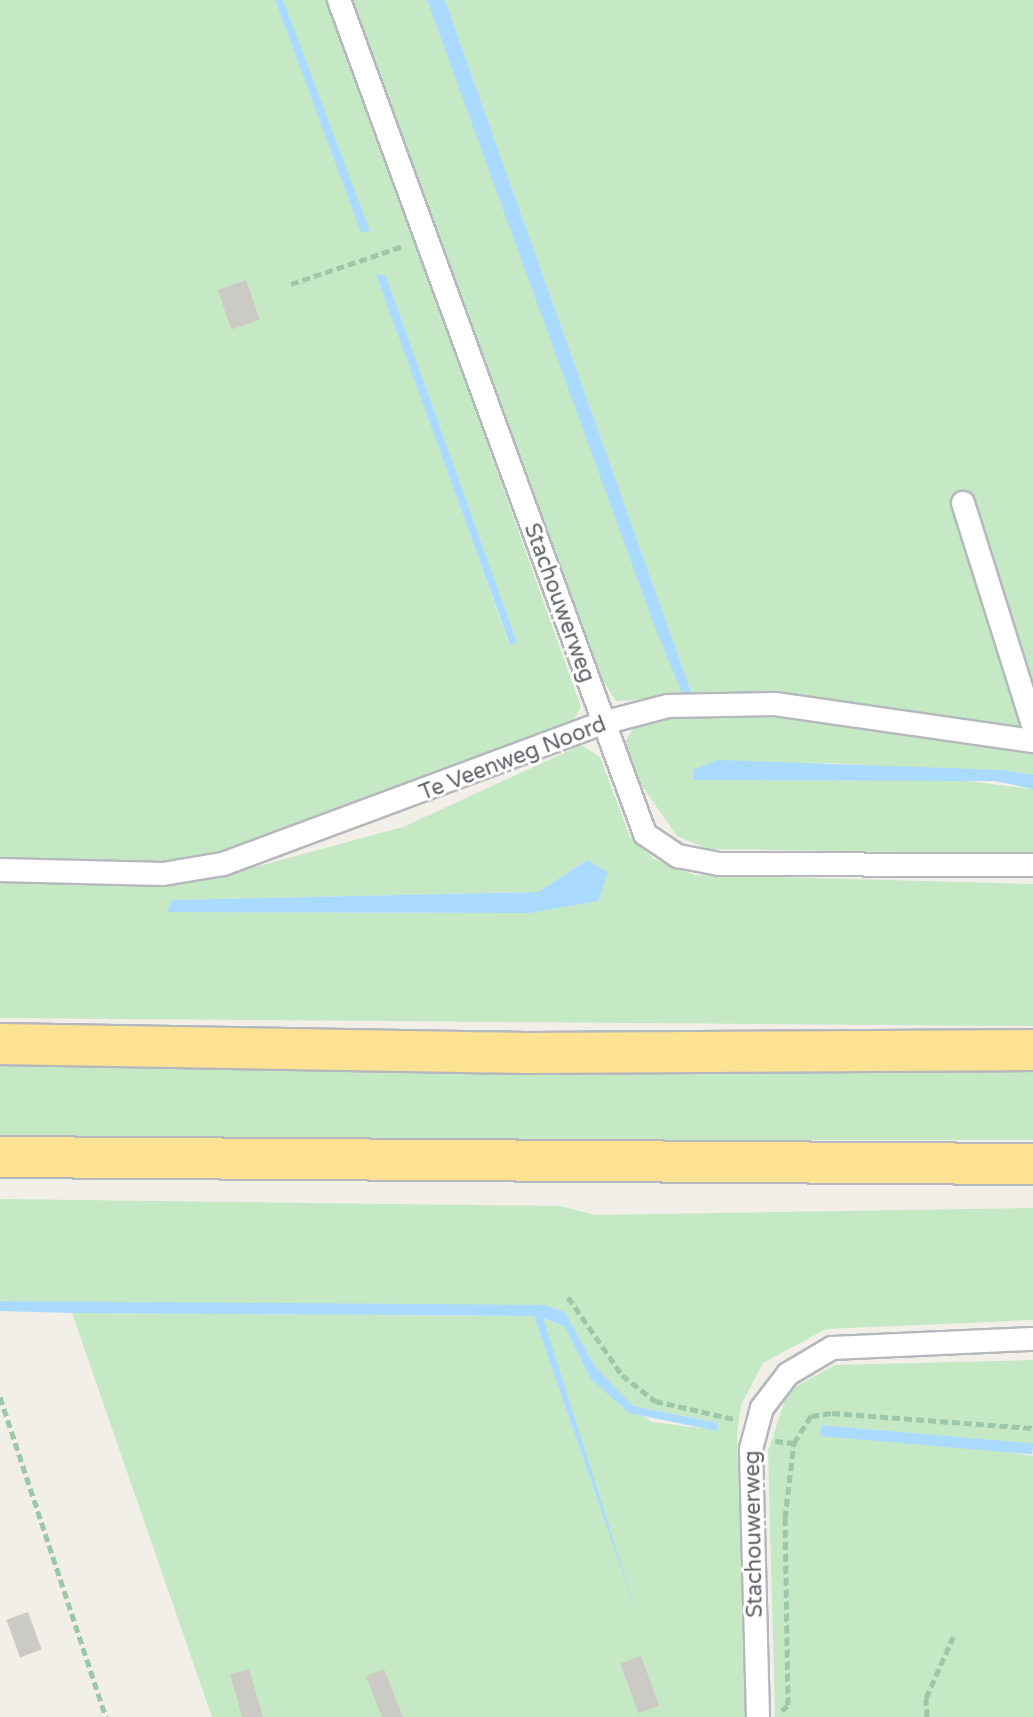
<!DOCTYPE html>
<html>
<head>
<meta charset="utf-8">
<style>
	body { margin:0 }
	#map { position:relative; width:1033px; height:1717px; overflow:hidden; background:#f1efe8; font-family:"Varela Round",sans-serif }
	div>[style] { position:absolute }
	.green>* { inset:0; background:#c5e8c5; transform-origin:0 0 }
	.water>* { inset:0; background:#aadaff; transform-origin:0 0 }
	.building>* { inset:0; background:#cccac5; transform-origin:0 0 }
	.path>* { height:5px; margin-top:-2.5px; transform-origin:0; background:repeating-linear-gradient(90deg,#9cc7a9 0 8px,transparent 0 12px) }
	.roads { filter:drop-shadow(2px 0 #b5b8bc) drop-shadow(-2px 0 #b5b8bc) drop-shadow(0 2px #b5b8bc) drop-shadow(0 -2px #b5b8bc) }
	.street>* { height:22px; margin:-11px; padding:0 11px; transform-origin:11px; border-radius:11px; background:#fff }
	.highway>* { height:40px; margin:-20px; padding:0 20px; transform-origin:20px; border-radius:20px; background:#fde293 }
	span { translate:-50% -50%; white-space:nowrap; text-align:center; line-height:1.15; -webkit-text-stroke:6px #fff; paint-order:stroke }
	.street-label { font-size:22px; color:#5f6368 }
</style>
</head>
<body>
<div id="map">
	<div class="green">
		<i style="clip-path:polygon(evenodd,0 0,275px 0,362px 232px,283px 0,329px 0,581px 707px,568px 729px,199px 861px,0 861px,0 0,377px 274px,386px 276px,517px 642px,509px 644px,377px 274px)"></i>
		<i style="clip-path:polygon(350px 0,427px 0,684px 698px,616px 701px,589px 658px)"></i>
		<i style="clip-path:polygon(445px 0,1033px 0,1033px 729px,693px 697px)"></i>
		<i style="clip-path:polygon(756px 714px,1033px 754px,1033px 775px,811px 762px,1033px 789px,1033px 854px,708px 849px,677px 836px,633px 773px,626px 741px,634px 726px,665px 716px)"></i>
		<i style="clip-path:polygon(evenodd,581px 745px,600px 757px,630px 837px,654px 859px,695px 875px,1033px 884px,1033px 1026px,0 1018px,0 877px,181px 880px,259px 866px,403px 827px,581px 745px,587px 860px,554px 908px,530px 913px,167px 912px,173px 900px,538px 892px,587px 860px)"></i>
		<i style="left:0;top:1064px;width:1033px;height:76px"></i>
		<i style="clip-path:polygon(0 1199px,560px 1206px,595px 1215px,1033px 1208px,1033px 1320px,826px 1329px,763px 1363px,741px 1405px,737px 1433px,746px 1717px,212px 1717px,72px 1313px,534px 1316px,629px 1590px,542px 1318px,565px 1327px,590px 1378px,652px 1422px,717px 1430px,718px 1423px,633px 1406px,594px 1365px,565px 1312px,0 1301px)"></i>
		<i style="clip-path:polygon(1033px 1360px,1033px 1444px,822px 1425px,1033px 1456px,1033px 1717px,775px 1717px,768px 1451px,788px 1391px,835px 1365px)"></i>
	</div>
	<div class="water">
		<i style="clip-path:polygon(275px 0,283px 0,370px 231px,361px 232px)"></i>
		<i style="clip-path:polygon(427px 0,445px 0,693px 697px,684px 698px,653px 622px)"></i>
		<i style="clip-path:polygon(376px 274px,386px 276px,517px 642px,510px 645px)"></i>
		<i style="clip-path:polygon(718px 760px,1002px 770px,1033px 775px,1033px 789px,995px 781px,694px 780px,693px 770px)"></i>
		<i style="clip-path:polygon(587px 860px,608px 872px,598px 901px,530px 913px,167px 912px,172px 900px,538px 892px)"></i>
		<i style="clip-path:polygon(0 1301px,544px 1305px,565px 1312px,594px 1365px,633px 1406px,718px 1423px,717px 1431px,629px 1413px,590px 1378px,565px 1327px,543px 1318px,637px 1614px,534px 1316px,72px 1313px,0 1311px)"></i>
		<i style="left:821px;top:1425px;width:213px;height:11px;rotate:5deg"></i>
	</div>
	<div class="building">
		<i style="left:246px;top:280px;width:42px;height:30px;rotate:71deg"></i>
		<i style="left:28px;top:1612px;width:40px;height:23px;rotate:70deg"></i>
		<i style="left:641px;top:1656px;width:53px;height:22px;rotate:70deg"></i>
		<i style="clip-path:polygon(249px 1669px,263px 1717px,242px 1717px,230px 1674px)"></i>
		<i style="clip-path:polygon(384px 1669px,403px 1717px,382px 1717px,366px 1676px)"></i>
	</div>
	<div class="path">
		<i style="left:291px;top:284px;width:118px;rotate:-18.7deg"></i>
		<i style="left:568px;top:1297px;width:95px;rotate:55.3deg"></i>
		<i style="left:622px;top:1375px;width:42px;rotate:38.2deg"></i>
		<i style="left:655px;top:1401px;width:81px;rotate:12.8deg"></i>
		<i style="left:0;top:1397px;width:337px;rotate:71.7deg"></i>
		<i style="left:775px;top:1441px;width:19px;rotate:6deg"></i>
		<i style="left:794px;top:1443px;width:32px;rotate:-58deg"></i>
		<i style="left:811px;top:1416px;width:21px;rotate:-8deg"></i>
		<i style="left:832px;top:1413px;width:202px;rotate:4.3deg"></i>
		<i style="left:782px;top:1711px;width:8px;rotate:-45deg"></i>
		<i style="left:788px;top:1705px;width:187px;rotate:-90.9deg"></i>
		<i style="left:785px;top:1518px;width:76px;rotate:-83.2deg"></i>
		<i style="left:927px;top:1717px;width:19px;rotate:-93deg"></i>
		<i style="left:926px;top:1698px;width:67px;rotate:-66.1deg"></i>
	</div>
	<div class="roads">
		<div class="street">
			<i style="left:339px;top:0;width:888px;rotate:69.85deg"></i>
			<i style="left:645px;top:834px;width:40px;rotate:34deg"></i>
			<i style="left:678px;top:856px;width:42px;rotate:11deg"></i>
			<i style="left:719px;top:864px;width:314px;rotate:0.2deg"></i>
			<i style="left:963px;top:503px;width:233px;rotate:72.5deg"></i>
			<i style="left:0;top:870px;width:163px;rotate:1.4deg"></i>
			<i style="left:163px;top:874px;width:61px;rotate:-9.5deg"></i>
			<i style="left:223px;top:864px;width:405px;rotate:-20.4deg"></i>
			<i style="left:603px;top:723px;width:67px;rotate:-14.7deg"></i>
			<i style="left:668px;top:706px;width:107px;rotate:-1.1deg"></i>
			<i style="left:775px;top:704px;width:261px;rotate:8.2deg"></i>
			<i style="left:758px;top:1717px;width:268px;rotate:-91.5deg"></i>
			<i style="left:751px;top:1449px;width:42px;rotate:-75deg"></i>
			<i style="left:762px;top:1408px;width:43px;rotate:-52.6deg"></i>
			<i style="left:788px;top:1374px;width:51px;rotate:-30.6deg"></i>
			<i style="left:832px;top:1348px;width:201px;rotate:-2.6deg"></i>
		</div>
		<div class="highway">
			<i style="left:0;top:1044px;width:526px;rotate:0.98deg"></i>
			<i style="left:526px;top:1053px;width:507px;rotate:-0.34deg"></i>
			<i style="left:0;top:1157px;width:1033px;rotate:0.39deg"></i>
		</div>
	</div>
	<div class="street-label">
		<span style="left:559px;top:603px;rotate:70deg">Stachouwerweg</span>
		<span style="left:513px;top:759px;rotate:-21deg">Te Veenweg Noord</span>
		<span style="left:754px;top:1534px;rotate:-91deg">Stachouwerweg</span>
	</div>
</div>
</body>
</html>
